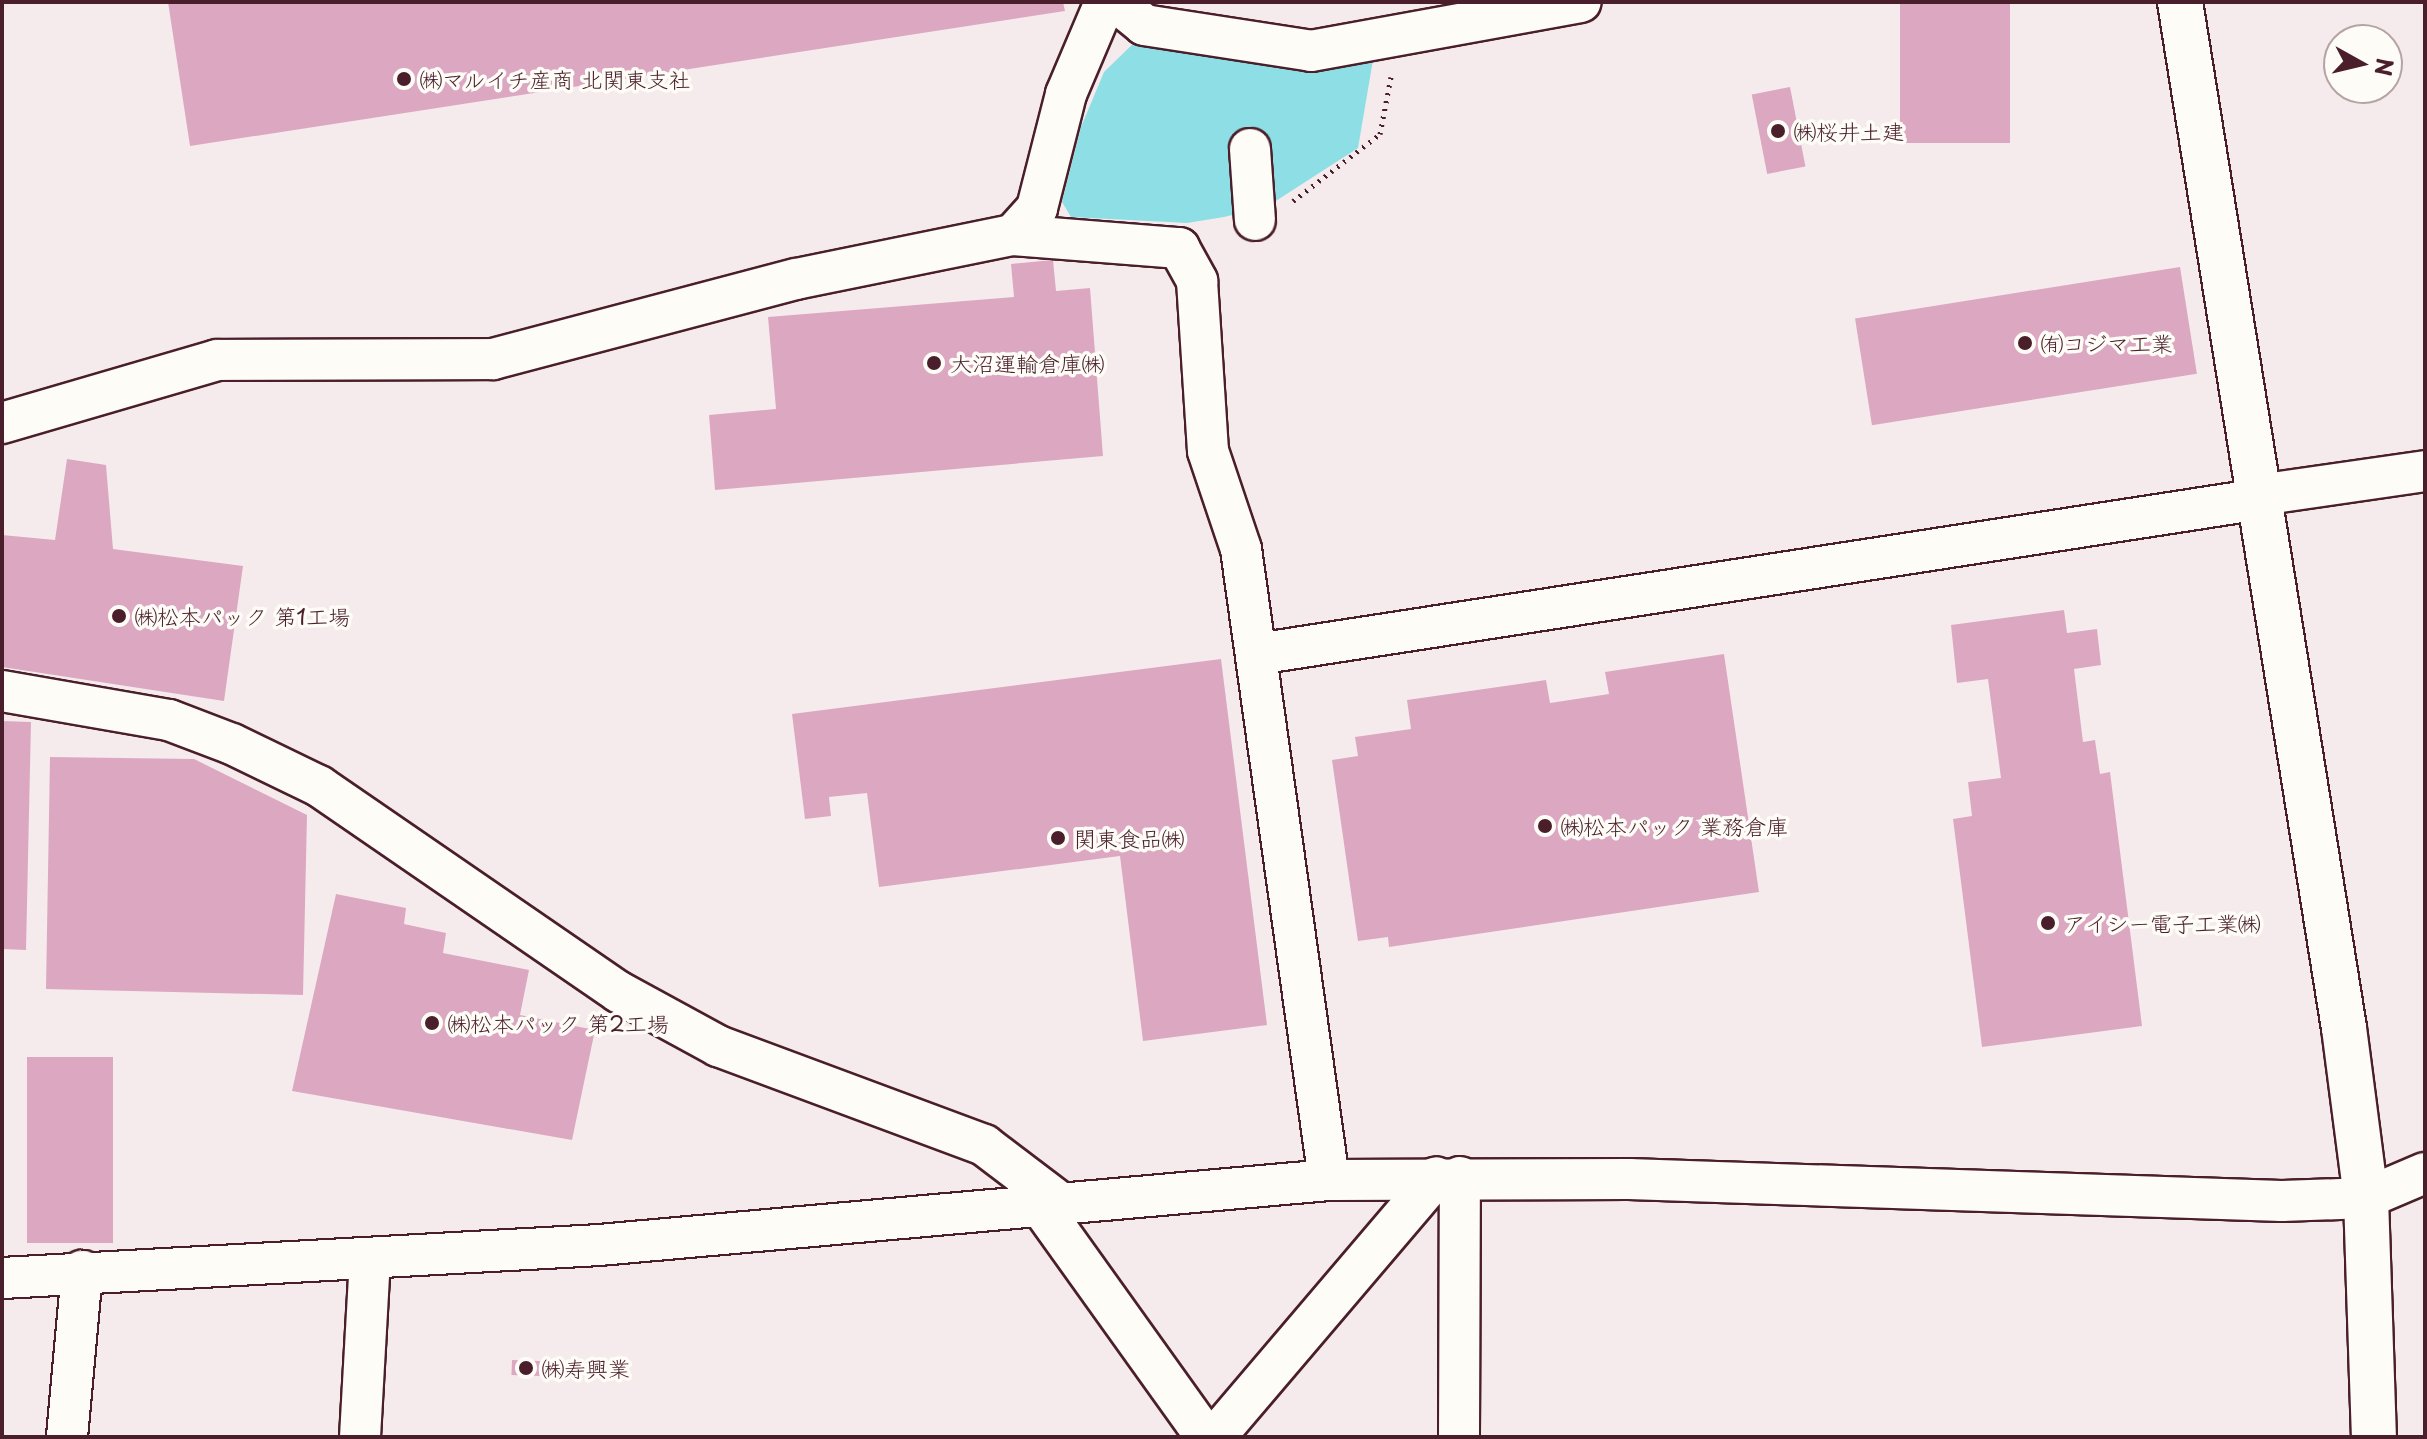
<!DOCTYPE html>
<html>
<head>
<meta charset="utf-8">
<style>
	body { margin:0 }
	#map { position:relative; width:2427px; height:1439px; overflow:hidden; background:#f6ebec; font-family:"Playpen Sans","Klee One",sans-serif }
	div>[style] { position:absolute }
	.water>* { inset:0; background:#8edfe5 }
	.building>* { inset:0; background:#dca8c1; transform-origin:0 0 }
	.path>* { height:5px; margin-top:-2.5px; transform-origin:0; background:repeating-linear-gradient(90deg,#4a1f2b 0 2px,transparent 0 8px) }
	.roads { filter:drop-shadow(2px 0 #4a1f2b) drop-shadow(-2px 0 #4a1f2b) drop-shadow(0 2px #4a1f2b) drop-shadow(0 -2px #4a1f2b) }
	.minor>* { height:40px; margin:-20px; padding:0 20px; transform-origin:20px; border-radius:20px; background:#fdfcf7 }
	.tertiary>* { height:44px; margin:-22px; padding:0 22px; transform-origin:22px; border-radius:22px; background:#fdfcf7 }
	.dots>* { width:22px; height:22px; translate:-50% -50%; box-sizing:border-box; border:4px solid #fdfcf7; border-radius:50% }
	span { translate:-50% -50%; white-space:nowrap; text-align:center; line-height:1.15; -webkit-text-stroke:7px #fdfcf7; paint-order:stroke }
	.poi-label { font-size:22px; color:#4a1f2b }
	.left { translate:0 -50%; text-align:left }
	.frame { position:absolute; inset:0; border:4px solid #4a1f2b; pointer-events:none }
	.north { position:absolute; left:2323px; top:24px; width:80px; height:80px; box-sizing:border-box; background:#fdfcf7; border:2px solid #b5a4a5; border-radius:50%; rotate:98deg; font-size:22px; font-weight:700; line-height:32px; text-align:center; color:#4a1f2b }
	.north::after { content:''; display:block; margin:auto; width:28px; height:36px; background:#4a1f2b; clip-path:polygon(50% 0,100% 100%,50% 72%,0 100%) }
</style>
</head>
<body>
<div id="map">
	<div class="water">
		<i style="clip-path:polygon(1139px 38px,1373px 60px,1358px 148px,1268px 206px,1224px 217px,1187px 223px,1071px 217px,1062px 202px,1081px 127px,1104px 72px)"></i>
	</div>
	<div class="building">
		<i style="clip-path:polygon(168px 2px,1063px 2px,1065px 11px,190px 146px)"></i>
		<i style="left:1900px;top:2px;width:110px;height:141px"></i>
		<i style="left:1790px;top:87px;width:81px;height:39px;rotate:79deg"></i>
		<i style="clip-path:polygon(1053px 260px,1056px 291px,1090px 288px,1103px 456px,715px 490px,709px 415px,776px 409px,768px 317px,1014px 297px,1011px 264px)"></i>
		<i style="left:2180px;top:267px;width:108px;height:329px;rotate:81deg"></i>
		<i style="clip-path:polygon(67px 459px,106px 465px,113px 549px,243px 566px,224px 701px,2px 667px,2px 535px,55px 540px)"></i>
		<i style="clip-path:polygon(2064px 610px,2067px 633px,2097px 629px,2101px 665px,2074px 669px,2083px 742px,2095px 740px,2100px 774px,2110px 772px,2142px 1026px,1982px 1047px,1953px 819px,1972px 816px,1968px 782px,2001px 778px,1988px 679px,1957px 683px,1951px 625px)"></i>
		<i style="clip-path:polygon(1724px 654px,1759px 892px,1389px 947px,1388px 937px,1358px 941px,1332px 760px,1358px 756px,1355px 737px,1411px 729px,1407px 700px,1546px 680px,1550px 703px,1609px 694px,1605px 672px)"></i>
		<i style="clip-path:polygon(1221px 659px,1267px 1025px,1143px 1041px,1120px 856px,879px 887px,867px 793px,829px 797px,831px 816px,805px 819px,792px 714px)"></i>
		<i style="clip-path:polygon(2px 721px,31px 722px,26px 950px,2px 949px)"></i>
		<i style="clip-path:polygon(50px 757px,194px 759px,307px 815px,303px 995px,46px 989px)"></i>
		<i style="clip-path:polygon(336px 894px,406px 908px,404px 924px,446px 933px,443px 953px,529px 970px,520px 1015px,595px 1030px,572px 1140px,292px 1091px)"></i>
		<i style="left:27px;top:1057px;width:86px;height:186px"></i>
		<i style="left:512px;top:1360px;width:28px;height:15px;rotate:2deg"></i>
	</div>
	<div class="path">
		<i style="left:1293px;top:201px;width:110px;rotate:-37.6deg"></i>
		<i style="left:1380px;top:134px;width:58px;rotate:-79.1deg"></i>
	</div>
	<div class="roads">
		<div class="minor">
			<i style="left:1116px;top:2px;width:36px;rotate:39deg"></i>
			<i style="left:1144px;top:25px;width:169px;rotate:8.8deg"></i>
			<i style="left:1311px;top:51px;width:274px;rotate:-10.3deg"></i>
			<i style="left:1250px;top:149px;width:71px;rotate:86deg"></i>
			<i style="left:1013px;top:235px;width:36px;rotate:-48deg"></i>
			<i style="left:1037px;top:208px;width:118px;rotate:-75.7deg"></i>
			<i style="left:1066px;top:94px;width:100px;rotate:-67deg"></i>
			<i style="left:2px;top:423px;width:224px;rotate:-16.3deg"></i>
			<i style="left:217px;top:360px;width:276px;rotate:-0.2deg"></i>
			<i style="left:493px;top:359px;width:313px;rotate:-14.8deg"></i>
			<i style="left:796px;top:279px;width:221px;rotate:-11.5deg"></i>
			<i style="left:1013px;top:235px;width:167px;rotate:4.5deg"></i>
			<i style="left:1179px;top:248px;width:38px;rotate:61deg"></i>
			<i style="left:1197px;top:281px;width:170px;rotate:86.3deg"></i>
			<i style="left:1208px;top:451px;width:103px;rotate:71.4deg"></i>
			<i style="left:1241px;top:549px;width:637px;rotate:82.06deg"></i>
			<i style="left:2259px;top:495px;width:168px;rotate:-8.2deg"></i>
			<i style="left:1257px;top:654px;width:1015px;rotate:-8.78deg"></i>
			<i style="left:2px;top:691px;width:169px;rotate:9.9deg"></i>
			<i style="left:169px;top:720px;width:67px;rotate:20.9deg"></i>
			<i style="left:232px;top:744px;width:97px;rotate:25.8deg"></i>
			<i style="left:319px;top:786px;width:364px;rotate:34.5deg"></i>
			<i style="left:619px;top:992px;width:113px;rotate:28.6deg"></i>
			<i style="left:718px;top:1046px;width:284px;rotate:20.4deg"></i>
			<i style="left:984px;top:1145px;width:99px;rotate:37.2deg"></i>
			<i style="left:1042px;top:1208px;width:282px;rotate:54.4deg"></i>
			<i style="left:2px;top:1278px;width:598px;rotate:-3.16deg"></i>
			<i style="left:599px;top:1245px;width:733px;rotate:-5.09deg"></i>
			<i style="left:1329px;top:1180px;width:300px;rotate:-0.2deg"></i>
			<i style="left:1629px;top:1179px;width:653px;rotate:1.93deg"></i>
			<i style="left:2282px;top:1201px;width:84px;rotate:-2deg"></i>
			<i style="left:2366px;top:1198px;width:64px;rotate:-23deg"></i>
			<i style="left:67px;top:1437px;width:167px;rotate:-84.8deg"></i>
			<i style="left:360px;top:1437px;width:178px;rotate:-86.8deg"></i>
			<i style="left:1215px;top:1437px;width:341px;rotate:-49.6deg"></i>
			<i style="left:1459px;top:1437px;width:260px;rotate:-89.8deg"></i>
		</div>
		<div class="tertiary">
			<i style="left:2180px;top:2px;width:1039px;rotate:80.92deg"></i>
			<i style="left:2344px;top:1028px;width:171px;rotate:82.6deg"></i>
			<i style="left:2366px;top:1198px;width:239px;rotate:88.1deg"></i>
		</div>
	</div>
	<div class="dots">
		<i style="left:404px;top:79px;background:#4a1f2b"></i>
		<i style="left:1778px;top:131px;background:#4a1f2b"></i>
		<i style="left:2025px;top:343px;background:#4a1f2b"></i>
		<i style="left:934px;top:363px;background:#4a1f2b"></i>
		<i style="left:119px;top:616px;background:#4a1f2b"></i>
		<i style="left:1545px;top:826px;background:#4a1f2b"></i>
		<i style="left:1058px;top:838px;background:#4a1f2b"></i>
		<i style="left:2048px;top:923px;background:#4a1f2b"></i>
		<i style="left:432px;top:1023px;background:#4a1f2b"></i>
		<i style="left:526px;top:1368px;background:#4a1f2b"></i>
	</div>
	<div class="poi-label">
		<span class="left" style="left:420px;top:79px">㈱マルイチ産商 北関東支社</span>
		<span class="left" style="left:1794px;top:131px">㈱桜井土建</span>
		<span class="left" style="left:2041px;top:343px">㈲コジマ工業</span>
		<span class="left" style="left:950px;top:363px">大沼運輸倉庫㈱</span>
		<span class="left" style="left:135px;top:616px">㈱松本パック 第1工場</span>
		<span class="left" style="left:1561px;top:826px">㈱松本パック 業務倉庫</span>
		<span class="left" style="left:1074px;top:838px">関東食品㈱</span>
		<span class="left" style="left:2064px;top:923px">アイシー電子工業㈱</span>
		<span class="left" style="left:448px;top:1023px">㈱松本パック 第2工場</span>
		<span class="left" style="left:542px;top:1368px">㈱寿興業</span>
	</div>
	<div class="frame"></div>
	<div class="north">N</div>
</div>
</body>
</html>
